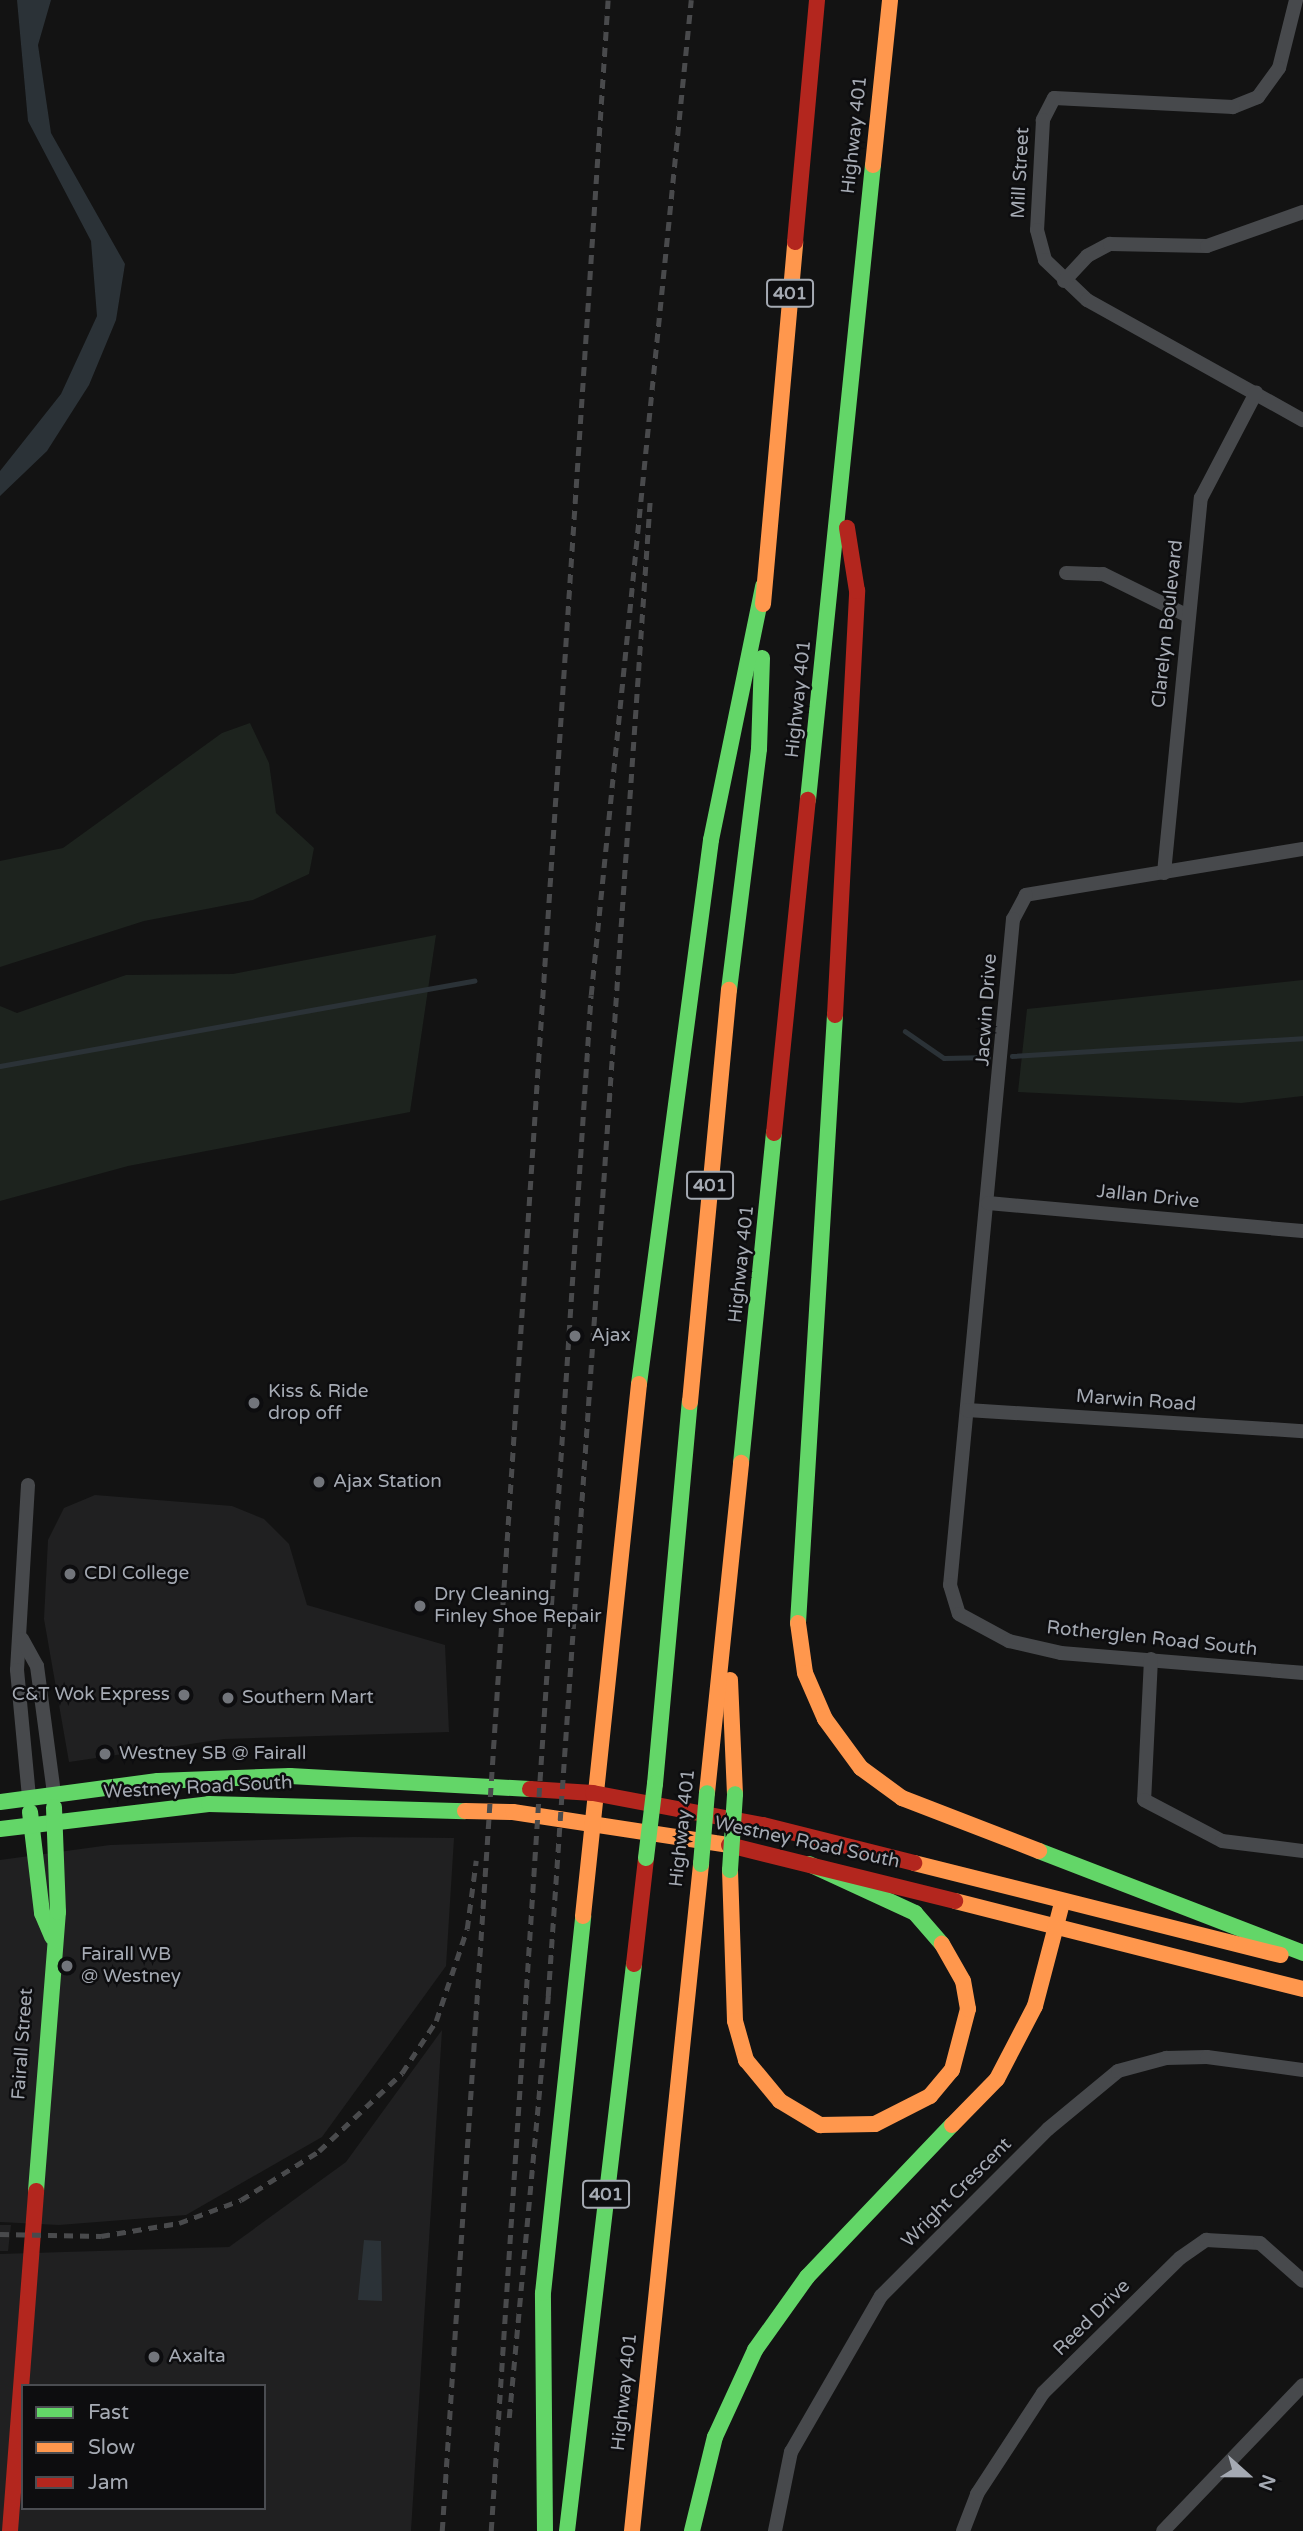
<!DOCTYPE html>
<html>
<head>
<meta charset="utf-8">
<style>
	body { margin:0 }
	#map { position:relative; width:1303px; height:2531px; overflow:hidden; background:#131313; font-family:"Varela Round",sans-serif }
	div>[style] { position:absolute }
	.built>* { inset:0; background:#202021 }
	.green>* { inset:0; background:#1d231e }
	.water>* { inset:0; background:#2b3237 }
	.stream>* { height:4.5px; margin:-2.25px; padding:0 2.25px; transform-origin:2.25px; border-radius:2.25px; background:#2b3237 }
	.street>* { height:14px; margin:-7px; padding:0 7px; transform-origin:7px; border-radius:7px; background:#47494c }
	.fast>* { height:16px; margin:-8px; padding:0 8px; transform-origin:8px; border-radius:8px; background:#63d668 }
	.slow>* { height:16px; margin:-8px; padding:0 8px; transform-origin:8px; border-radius:8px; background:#ff974d }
	.jam>* { height:16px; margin:-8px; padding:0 8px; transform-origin:8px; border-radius:8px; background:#b3261e }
	.rail>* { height:4.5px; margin-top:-2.25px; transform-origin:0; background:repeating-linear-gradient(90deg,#494a4c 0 9px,transparent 0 16px) }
	.fast-bridge>* { height:16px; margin:-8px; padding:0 8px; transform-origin:8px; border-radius:8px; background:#63d668 }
	.dots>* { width:19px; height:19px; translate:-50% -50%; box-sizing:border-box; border:4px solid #0d0d0f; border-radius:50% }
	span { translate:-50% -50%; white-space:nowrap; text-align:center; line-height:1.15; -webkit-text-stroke:5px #0d0d0f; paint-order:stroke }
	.shield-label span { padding:2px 5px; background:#0d0d0f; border:2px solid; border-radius:5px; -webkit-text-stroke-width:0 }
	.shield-label { font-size:18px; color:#a5aab3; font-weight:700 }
	.street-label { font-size:19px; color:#a5aab3 }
	.poi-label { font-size:19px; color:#a5aab3 }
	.left { translate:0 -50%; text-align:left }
	.right { translate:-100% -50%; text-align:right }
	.legend { position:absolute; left:21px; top:2384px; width:245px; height:126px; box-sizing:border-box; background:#0d0d0f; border:2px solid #4a4c51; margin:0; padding:9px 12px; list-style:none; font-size:21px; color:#a5aab3 }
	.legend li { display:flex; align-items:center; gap:14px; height:35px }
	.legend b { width:35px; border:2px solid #4a4c51 }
	.north { position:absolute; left:1212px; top:2440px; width:70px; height:70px; -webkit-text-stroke:5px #0d0d0f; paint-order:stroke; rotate:111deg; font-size:19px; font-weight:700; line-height:28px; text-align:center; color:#a5aab3 }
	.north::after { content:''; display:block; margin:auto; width:24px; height:32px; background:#a5aab3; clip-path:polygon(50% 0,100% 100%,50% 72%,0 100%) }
</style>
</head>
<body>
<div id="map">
	<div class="built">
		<i style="clip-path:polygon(95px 1495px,232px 1506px,264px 1519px,289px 1544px,307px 1605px,445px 1645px,449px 1732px,224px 1739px,69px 1762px,44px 1619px,48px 1540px,64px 1508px)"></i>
		<i style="clip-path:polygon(353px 1837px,454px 1838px,446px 1966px,322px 2137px,186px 2215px,59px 2225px,0 2222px,0 1860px,110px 1845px)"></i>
		<i style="clip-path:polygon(evenodd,442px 2030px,411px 2531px,0 2531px,0 2254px,229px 2247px,346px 2162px,442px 2030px,23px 2386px,264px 2386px,264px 2508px,23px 2508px,23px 2386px)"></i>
		<i style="clip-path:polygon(0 2225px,11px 2225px,8px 2251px,0 2251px)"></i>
	</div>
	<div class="green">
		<i style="clip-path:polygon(250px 723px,269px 763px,276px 813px,314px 848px,309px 874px,253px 900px,144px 921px,0 967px,0 861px,63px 848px,222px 733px)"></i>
		<i style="clip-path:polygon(436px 935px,410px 1112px,128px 1166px,0 1201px,0 1006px,17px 1013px,126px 975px,233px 974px)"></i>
		<i style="clip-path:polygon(1303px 980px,1303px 1096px,1241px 1103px,1018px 1092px,1027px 1009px)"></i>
	</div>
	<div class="water">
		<i style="clip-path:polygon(17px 0,51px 0,38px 45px,51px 133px,125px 264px,116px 320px,89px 385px,47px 451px,0 496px,0 471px,61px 394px,97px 316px,91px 241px,28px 121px)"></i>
		<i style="clip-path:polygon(364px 2240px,381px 2241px,382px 2301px,358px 2300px)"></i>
	</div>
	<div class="stream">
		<i style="left:905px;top:1031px;width:47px;rotate:34.7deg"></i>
		<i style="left:944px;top:1058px;width:44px;rotate:-1.3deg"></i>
		<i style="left:1012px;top:1056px;width:292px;rotate:-3.5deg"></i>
		<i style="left:0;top:1066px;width:482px;rotate:-10.2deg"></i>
	</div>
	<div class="street">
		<i style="left:1296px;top:0;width:70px;rotate:104deg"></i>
		<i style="left:1279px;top:68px;width:36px;rotate:126deg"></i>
		<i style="left:1258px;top:97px;width:27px;rotate:158deg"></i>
		<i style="left:1233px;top:107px;width:179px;rotate:-177.1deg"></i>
		<i style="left:1054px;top:98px;width:25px;rotate:117deg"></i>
		<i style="left:1043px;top:120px;width:110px;rotate:93.1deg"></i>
		<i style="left:1037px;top:230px;width:31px;rotate:75deg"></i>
		<i style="left:1045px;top:260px;width:58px;rotate:43.6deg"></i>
		<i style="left:1087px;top:300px;width:247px;rotate:29.1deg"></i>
		<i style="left:1064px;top:281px;width:34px;rotate:-47deg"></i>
		<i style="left:1087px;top:256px;width:26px;rotate:-28deg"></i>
		<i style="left:1110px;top:244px;width:97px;rotate:1.2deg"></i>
		<i style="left:1207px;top:246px;width:102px;rotate:-19.5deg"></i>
		<i style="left:1066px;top:573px;width:37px;rotate:2deg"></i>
		<i style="left:1103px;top:574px;width:95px;rotate:26.3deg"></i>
		<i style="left:1303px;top:849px;width:281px;rotate:170.6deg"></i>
		<i style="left:1026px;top:895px;width:27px;rotate:118deg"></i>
		<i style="left:1013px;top:919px;width:669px;rotate:95.4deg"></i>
		<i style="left:950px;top:1585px;width:30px;rotate:73deg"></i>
		<i style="left:959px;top:1614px;width:57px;rotate:28.4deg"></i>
		<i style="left:1009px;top:1641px;width:53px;rotate:13deg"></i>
		<i style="left:1061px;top:1653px;width:243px;rotate:4.7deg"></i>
		<i style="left:1164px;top:873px;width:377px;rotate:-84.4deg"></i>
		<i style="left:1201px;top:498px;width:119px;rotate:-62.4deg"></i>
		<i style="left:988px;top:1203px;width:316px;rotate:5.1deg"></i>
		<i style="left:967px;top:1410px;width:337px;rotate:3.6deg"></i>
		<i style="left:28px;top:1485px;width:185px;rotate:93.4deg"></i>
		<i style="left:17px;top:1670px;width:128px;rotate:84.6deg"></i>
		<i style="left:22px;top:1639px;width:31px;rotate:61deg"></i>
		<i style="left:37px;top:1666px;width:128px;rotate:82.4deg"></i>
		<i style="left:1151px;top:1659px;width:141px;rotate:92.8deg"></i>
		<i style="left:1144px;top:1800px;width:88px;rotate:27.7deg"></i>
		<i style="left:1222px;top:1841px;width:82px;rotate:7deg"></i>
		<i style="left:775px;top:2531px;width:81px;rotate:-78.6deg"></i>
		<i style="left:791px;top:2452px;width:180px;rotate:-60deg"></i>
		<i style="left:881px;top:2296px;width:236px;rotate:-45deg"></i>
		<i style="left:1048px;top:2129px;width:91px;rotate:-39.6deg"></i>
		<i style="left:1118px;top:2071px;width:50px;rotate:-15.2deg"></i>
		<i style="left:1166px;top:2058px;width:41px;rotate:-1.4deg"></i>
		<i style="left:1207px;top:2057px;width:97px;rotate:7.7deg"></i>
		<i style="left:963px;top:2531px;width:40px;rotate:-69deg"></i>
		<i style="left:977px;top:2494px;width:121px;rotate:-56.8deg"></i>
		<i style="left:1043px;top:2393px;width:192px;rotate:-44.6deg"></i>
		<i style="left:1180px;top:2258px;width:32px;rotate:-35deg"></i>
		<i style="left:1206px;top:2240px;width:54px;rotate:3.2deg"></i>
		<i style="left:1260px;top:2243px;width:57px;rotate:41.5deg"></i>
		<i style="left:1163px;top:2531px;width:202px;rotate:-46.2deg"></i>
	</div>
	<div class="fast">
		<i style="left:808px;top:800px;width:638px;rotate:-84.16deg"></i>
		<i style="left:729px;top:990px;width:243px;rotate:-82.9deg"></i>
		<i style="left:759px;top:749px;width:91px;rotate:-88.1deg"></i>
		<i style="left:639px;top:1384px;width:549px;rotate:-82.46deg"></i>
		<i style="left:711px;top:840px;width:259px;rotate:-78.4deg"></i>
		<i style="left:741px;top:1463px;width:332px;rotate:-84.3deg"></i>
		<i style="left:798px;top:1623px;width:609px;rotate:-86.52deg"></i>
		<i style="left:655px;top:1784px;width:384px;rotate:-84.8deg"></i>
		<i style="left:0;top:1802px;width:159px;rotate:-7.6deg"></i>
		<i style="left:158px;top:1781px;width:132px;rotate:-2.2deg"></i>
		<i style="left:290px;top:1776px;width:240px;rotate:3.1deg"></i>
		<i style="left:30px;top:1812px;width:102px;rotate:83.2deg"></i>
		<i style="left:42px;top:1913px;width:26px;rotate:67deg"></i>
		<i style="left:0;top:1829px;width:210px;rotate:-6.8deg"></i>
		<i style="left:209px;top:1804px;width:256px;rotate:1.6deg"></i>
		<i style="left:1039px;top:1851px;width:283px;rotate:21.1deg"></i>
		<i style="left:809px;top:1864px;width:117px;rotate:24.8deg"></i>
		<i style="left:915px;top:1913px;width:41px;rotate:48.9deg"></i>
		<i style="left:36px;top:2191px;width:280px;rotate:-85.5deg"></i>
		<i style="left:58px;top:1912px;width:105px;rotate:-92.2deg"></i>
		<i style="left:545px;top:2531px;width:238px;rotate:-90.5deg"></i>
		<i style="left:543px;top:2293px;width:379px;rotate:-83.9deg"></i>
		<i style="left:567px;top:2531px;width:571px;rotate:-83.26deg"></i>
		<i style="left:692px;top:2531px;width:97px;rotate:-76.3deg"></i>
		<i style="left:715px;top:2437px;width:96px;rotate:-65.3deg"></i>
		<i style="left:755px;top:2350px;width:90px;rotate:-54.5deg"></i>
		<i style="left:807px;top:2277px;width:210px;rotate:-46.4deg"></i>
	</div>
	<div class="slow">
		<i style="left:873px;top:165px;width:166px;rotate:-84.1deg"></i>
		<i style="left:763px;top:604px;width:363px;rotate:-84.9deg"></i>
		<i style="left:690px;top:1402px;width:414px;rotate:-84.6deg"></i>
		<i style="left:798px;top:1623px;width:50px;rotate:82deg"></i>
		<i style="left:805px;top:1673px;width:50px;rotate:66.5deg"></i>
		<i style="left:825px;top:1719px;width:61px;rotate:53.7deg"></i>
		<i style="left:861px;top:1768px;width:51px;rotate:36.2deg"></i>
		<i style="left:902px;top:1798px;width:147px;rotate:21.1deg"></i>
		<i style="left:730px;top:1680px;width:114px;rotate:87.5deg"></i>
		<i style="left:707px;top:1793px;width:332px;rotate:-84.1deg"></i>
		<i style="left:465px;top:1811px;width:48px;rotate:1.2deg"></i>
		<i style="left:513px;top:1812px;width:219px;rotate:8.7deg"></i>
		<i style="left:914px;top:1863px;width:378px;rotate:14.1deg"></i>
		<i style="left:730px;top:1870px;width:151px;rotate:88.1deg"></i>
		<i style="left:735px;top:2021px;width:41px;rotate:74.2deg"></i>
		<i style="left:746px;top:2060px;width:53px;rotate:50.3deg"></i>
		<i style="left:780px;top:2101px;width:47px;rotate:31deg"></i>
		<i style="left:820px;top:2125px;width:55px;rotate:-1deg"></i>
		<i style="left:875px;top:2124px;width:62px;rotate:-27deg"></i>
		<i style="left:930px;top:2096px;width:34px;rotate:-50deg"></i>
		<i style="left:952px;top:2070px;width:63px;rotate:-75.3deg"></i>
		<i style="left:968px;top:2009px;width:28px;rotate:-100deg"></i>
		<i style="left:963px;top:1981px;width:43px;rotate:-119.6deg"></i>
		<i style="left:955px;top:1901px;width:359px;rotate:14.2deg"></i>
		<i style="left:583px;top:1916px;width:535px;rotate:-83.99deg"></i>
		<i style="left:952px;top:2125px;width:64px;rotate:-45.6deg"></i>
		<i style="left:997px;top:2079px;width:82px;rotate:-62.5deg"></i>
		<i style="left:1035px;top:2006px;width:106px;rotate:-75.3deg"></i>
		<i style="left:632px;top:2531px;width:671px;rotate:-84.09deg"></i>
	</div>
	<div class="jam">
		<i style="left:795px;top:242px;width:243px;rotate:-84.8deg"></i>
		<i style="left:835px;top:1015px;width:425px;rotate:-87deg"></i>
		<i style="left:857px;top:591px;width:64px;rotate:-99deg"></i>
		<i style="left:774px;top:1133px;width:335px;rotate:-84.2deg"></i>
		<i style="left:530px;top:1789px;width:63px;rotate:3.6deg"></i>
		<i style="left:593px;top:1793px;width:173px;rotate:10.7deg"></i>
		<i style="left:763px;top:1825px;width:156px;rotate:14.1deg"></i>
		<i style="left:729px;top:1845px;width:233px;rotate:13.9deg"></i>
		<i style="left:634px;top:1964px;width:107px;rotate:-83.5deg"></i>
		<i style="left:10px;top:2531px;width:341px;rotate:-85.6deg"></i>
	</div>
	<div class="rail">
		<i style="left:0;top:2234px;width:101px;rotate:1.1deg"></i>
		<i style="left:101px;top:2236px;width:79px;rotate:-9.5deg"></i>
		<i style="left:179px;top:2223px;width:66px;rotate:-20.4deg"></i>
		<i style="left:241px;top:2200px;width:92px;rotate:-32.1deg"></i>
		<i style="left:319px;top:2151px;width:114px;rotate:-43.2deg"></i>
		<i style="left:402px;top:2073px;width:62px;rotate:-56.8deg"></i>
		<i style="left:436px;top:2021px;width:97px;rotate:-71.4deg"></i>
		<i style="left:467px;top:1929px;width:69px;rotate:-82.5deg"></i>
		<i style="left:509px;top:2418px;width:424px;rotate:-84.7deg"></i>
		<i style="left:548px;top:1996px;width:1501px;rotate:-86.1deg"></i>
		<i style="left:442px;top:2531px;width:2536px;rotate:-86.25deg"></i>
		<i style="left:491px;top:2531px;width:1539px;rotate:-86.28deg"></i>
		<i style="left:591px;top:995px;width:1000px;rotate:-84.26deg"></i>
	</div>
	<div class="fast-bridge">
		<i style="left:646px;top:1858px;width:75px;rotate:-83.1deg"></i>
		<i style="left:701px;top:1864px;width:71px;rotate:-85.2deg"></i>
		<i style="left:730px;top:1870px;width:76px;rotate:-86.2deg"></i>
	</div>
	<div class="dots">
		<i style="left:575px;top:1336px;background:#72757b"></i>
		<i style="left:254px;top:1403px;background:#72757b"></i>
		<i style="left:319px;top:1482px;background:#72757b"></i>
		<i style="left:70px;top:1574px;background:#72757b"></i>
		<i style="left:420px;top:1606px;background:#72757b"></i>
		<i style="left:184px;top:1695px;background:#72757b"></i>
		<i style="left:228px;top:1698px;background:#72757b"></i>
		<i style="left:105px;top:1754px;background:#72757b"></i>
		<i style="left:67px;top:1966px;background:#72757b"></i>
		<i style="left:154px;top:2357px;background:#72757b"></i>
	</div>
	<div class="shield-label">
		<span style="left:790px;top:293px">401</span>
		<span style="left:710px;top:1185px">401</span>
		<span style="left:606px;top:2194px">401</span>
	</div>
	<div class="street-label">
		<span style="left:855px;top:135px;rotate:-84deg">Highway 401</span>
		<span style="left:1021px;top:173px;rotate:-87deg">Mill Street</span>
		<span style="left:1168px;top:624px;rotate:-84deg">Clarelyn Boulevard</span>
		<span style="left:799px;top:699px;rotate:-84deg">Highway 401</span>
		<span style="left:987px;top:1010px;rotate:-86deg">Jacwin Drive</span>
		<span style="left:1148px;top:1197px;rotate:6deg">Jallan Drive</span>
		<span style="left:742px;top:1264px;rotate:-84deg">Highway 401</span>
		<span style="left:1136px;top:1401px;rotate:4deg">Marwin Road</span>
		<span style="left:1152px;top:1639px;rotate:6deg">Rotherglen Road South</span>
		<span style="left:198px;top:1788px;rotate:-3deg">Westney Road South</span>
		<span style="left:683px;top:1828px;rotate:-84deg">Highway 401</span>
		<span style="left:807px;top:1843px;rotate:12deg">Westney Road South</span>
		<span style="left:23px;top:2044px;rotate:-86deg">Fairall Street</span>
		<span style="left:957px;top:2193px;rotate:-45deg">Wright Crescent</span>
		<span style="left:1092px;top:2318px;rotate:-45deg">Reed Drive</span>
		<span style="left:625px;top:2392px;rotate:-84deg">Highway 401</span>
	</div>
	<div class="poi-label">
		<span class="left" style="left:591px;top:1336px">Ajax</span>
		<span class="left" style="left:268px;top:1403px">Kiss &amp; Ride<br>drop off</span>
		<span class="left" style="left:333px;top:1482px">Ajax Station</span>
		<span class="left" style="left:84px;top:1574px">CDI College</span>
		<span class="left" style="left:434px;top:1606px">Dry Cleaning<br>Finley Shoe Repair</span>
		<span class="right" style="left:170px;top:1695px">C&amp;T Wok Express</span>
		<span class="left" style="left:242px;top:1698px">Southern Mart</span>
		<span class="left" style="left:119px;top:1754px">Westney SB @ Fairall</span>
		<span class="left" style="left:81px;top:1966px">Fairall WB<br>@ Westney</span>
		<span class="left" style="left:168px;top:2357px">Axalta</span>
	</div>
	<ul class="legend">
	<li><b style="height:9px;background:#63d668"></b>Fast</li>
	<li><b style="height:9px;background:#ff974d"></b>Slow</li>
	<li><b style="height:9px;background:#b3261e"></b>Jam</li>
	</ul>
	<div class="north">N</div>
</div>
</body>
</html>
